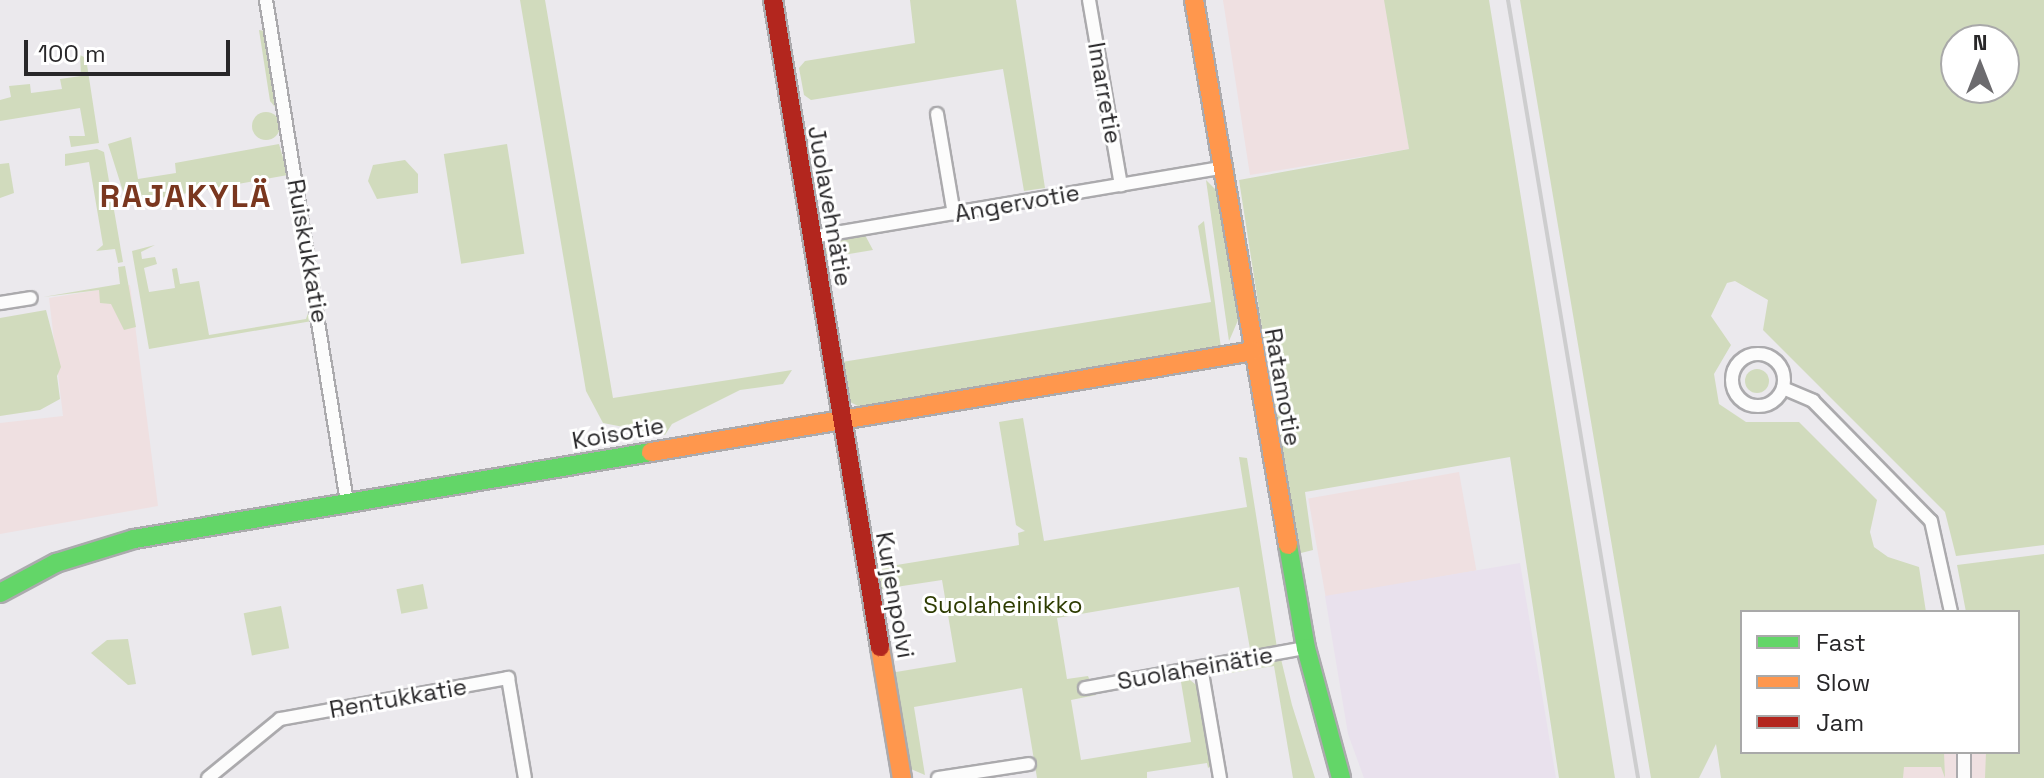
<!DOCTYPE html>
<html>
<head>
<meta charset="utf-8">
<style>
	body { margin:0 }
	#map { position:relative; width:2044px; height:778px; overflow:hidden; background:#ebe9ed; font-family:"Space Grotesk",sans-serif }
	div>[style] { position:absolute }
	.commercial>* { inset:0; background:#efe0e1; transform-origin:0 0 }
	.industrial>* { inset:0; background:#e9e1ed }
	.green>* { inset:0; background:#d1dbbd; transform-origin:0 0 }
	.round { border-radius:50% }
	.roads { filter:drop-shadow(2px 0 #abaaad) drop-shadow(-2px 0 #abaaad) drop-shadow(0 2px #abaaad) drop-shadow(0 -2px #abaaad) }
	.street>* { height:12px; margin:-6px; padding:0 6px; transform-origin:6px; border-radius:6px; background:#fcfcfc }
	.street>.ring { margin:-6px; padding:0; box-sizing:content-box; background:none; border:12px solid #fcfcfc; border-radius:50% }
	.fast>* { height:18px; margin:-9px; padding:0 9px; transform-origin:9px; border-radius:9px; background:#63d668 }
	.slow>* { height:18px; margin:-9px; padding:0 9px; transform-origin:9px; border-radius:9px; background:#ff974d }
	.jam>* { height:18px; margin:-9px; padding:0 9px; transform-origin:9px; border-radius:9px; background:#b3261e }
	.rail>* { height:4px; margin:-2px; padding:0 2px; transform-origin:2px; border-radius:2px; background:#cdcdce }
	span { translate:-50% -50%; white-space:nowrap; text-align:center; line-height:1.15; -webkit-text-stroke:6px #fff; paint-order:stroke }
	.street-label { font-size:24px; color:#282729 }
	.park-label { font-size:24px; color:#2e3c02 }
	.district-label { font-size:32px; color:#7a371f; font-weight:700; letter-spacing:2px }
	.legend { position:absolute; left:1740px; top:610px; width:280px; height:144px; box-sizing:border-box; background:#fff; border:2px solid #a9a9a9; margin:0; padding:10px 14px; list-style:none; font-size:24px; color:#282729 }
	.legend li { display:flex; align-items:center; gap:16px; height:40px }
	.legend b { width:40px; border:2px solid #a9a9a9 }
	.north { position:absolute; left:1940px; top:24px; width:80px; height:80px; box-sizing:border-box; background:#fff; border:2px solid #a9a9a9; border-radius:50%; rotate:0deg; font-size:22px; font-weight:700; line-height:32px; text-align:center; color:#282729 }
	.north::after { content:''; display:block; margin:auto; width:28px; height:36px; background:#6c6b6e; clip-path:polygon(50% 0,100% 100%,50% 72%,0 100%) }
	.scale { position:absolute; left:24px; top:40px; width:206px; height:36px; box-sizing:border-box; border:4px solid #282729; border-top:0; padding-left:10px; font-size:24px; line-height:28px; white-space:nowrap; color:#282729; -webkit-text-stroke:6px #fff; paint-order:stroke }
</style>
</head>
<body>
<div id="map">
	<div class="commercial">
		<i style="clip-path:polygon(1223px 0,1385px 0,1409px 149px,1250px 175px)"></i>
		<i style="clip-path:polygon(130px 285px,158px 506px,0 534px,0 423px,63px 416px,49px 298px)"></i>
		<i style="left:1459px;top:472px;width:100px;height:153px;rotate:80deg"></i>
		<i style="left:1742px;top:752px;width:244px;height:33px"></i>
	</div>
	<div class="industrial">
		<i style="clip-path:polygon(1520px 563px,1556px 778px,1364px 778px,1348px 734px,1325px 596px)"></i>
	</div>
	<div class="green">
		<i style="clip-path:polygon(520px 0,545px 0,613px 398px,792px 370px,783px 384px,740px 390px,672px 424px,665px 435px,603px 423px,586px 391px)"></i>
		<i style="clip-path:polygon(910px 0,1016px 0,1045px 188px,1024px 191px,1003px 69px,811px 100px,804px 95px,799px 68px,805px 61px,915px 43px)"></i>
		<i style="clip-path:polygon(1384px 0,1489px 0,1615px 778px,1559px 778px,1510px 457px,1305px 492px,1313px 550px,1297px 554px,1239px 180px,1409px 149px)"></i>
		<i style="clip-path:polygon(evenodd,1520px 0,2044px 0,2044px 545px,1956px 556px,1945px 512px,1763px 330px,1768px 300px,1735px 281px,1727px 283px,1711px 316px,1731px 345px,1714px 374px,1719px 404px,1746px 422px,1799px 422px,1877px 500px,1870px 532px,1874px 547px,1888px 557px,1919px 567px,1926px 612px,1742px 612px,1742px 752px,1944px 752px,1945px 778px,1941px 767px,1904px 767px,1903px 778px,1721px 778px,1716px 744px,1699px 778px,1651px 778px,1520px 0,1956px 40px,2004px 40px,2004px 88px,1956px 88px,1956px 40px)"></i>
		<i style="clip-path:polygon(259px 30px,264px 31px,275px 107px,270px 101px)"></i>
		<i style="clip-path:polygon(80px 55px,86px 58px,99px 143px,71px 147px,69px 136px,85px 136px,80px 108px,0 121px,0 100px,11px 97px,9px 86px,30px 84px,31px 93px,62px 89px,60px 79px,81px 76px)"></i>
		<i class="round" style="left:252px;top:112px;width:28px;height:28px"></i>
		<i style="clip-path:polygon(131px 137px,138px 179px,176px 173px,175px 163px,279px 144px,288px 175px,127px 204px,108px 144px)"></i>
		<i style="left:507px;top:144px;width:111px;height:64px;rotate:81deg"></i>
		<i style="clip-path:polygon(97px 149px,104px 152px,123px 262px,118px 263px,115px 249px,96px 251px,103px 245px,89px 162px,65px 166px,65px 154px)"></i>
		<i style="clip-path:polygon(405px 160px,418px 174px,418px 193px,377px 199px,368px 181px,373px 165px)"></i>
		<i style="clip-path:polygon(9px 163px,14px 193px,0 198px,0 164px)"></i>
		<i style="clip-path:polygon(1206px 180px,1218px 192px,1239px 318px,1229px 341px)"></i>
		<i style="clip-path:polygon(1204px 221px,1221px 348px,862px 408px,848px 401px,822px 252px,832px 241px,865px 235px,873px 250px,825px 258px,842px 362px,1211px 302px,1198px 226px)"></i>
		<i style="clip-path:polygon(155px 245px,141px 252px,142px 259px,155px 257px,157px 264px,144px 268px,149px 292px,175px 288px,172px 269px,177px 268px,180px 284px,199px 281px,209px 335px,306px 319px,309px 310px,312px 321px,149px 349px,132px 251px)"></i>
		<i style="clip-path:polygon(125px 266px,136px 327px,124px 330px,111px 304px,100px 303px,99px 290px,43px 297px,120px 284px,118px 267px)"></i>
		<i style="clip-path:polygon(46px 310px,61px 367px,57px 376px,60px 399px,40px 410px,0 416px,0 318px)"></i>
		<i class="round" style="left:1745px;top:369px;width:24px;height:24px"></i>
		<i style="clip-path:polygon(1023px 418px,1044px 541px,1247px 507px,1239px 457px,1247px 458px,1277px 648px,1250px 649px,1239px 587px,1057px 618px,1067px 679px,1088px 676px,1096px 695px,1071px 700px,1081px 760px,1191px 742px,1180px 676px,1185px 676px,1200px 688px,1212px 765px,1208px 768px,1207px 763px,1147px 772px,1147px 778px,1037px 778px,1022px 688px,914px 707px,925px 775px,906px 767px,890px 673px,956px 662px,942px 580px,876px 590px,872px 569px,1019px 545px,1018px 533px,1025px 531px,1016px 525px,999px 422px)"></i>
		<i style="clip-path:polygon(2044px 554px,2044px 778px,1985px 778px,1986px 752px,2018px 752px,2018px 612px,1966px 612px,1957px 565px)"></i>
		<i style="left:423px;top:584px;width:25px;height:27px;rotate:79deg"></i>
		<i style="left:281px;top:606px;width:43px;height:38px;rotate:79deg"></i>
		<i style="clip-path:polygon(128px 639px,136px 684px,128px 685px,91px 653px,107px 640px)"></i>
		<i style="clip-path:polygon(1281px 659px,1292px 705px,1315px 778px,1293px 778px,1274px 666px,1224px 674px,1224px 669px)"></i>
	</div>
	<div class="roads">
		<div class="street">
			<i style="left:266px;top:0;width:508px;rotate:80.83deg"></i>
			<i style="left:1089px;top:0;width:188px;rotate:80.2deg"></i>
			<i style="left:937px;top:114px;width:101px;rotate:80.4deg"></i>
			<i style="left:812px;top:237px;width:416px;rotate:-9.6deg"></i>
			<i style="left:0;top:303px;width:31px;rotate:-9deg"></i>
			<i class="ring" style="left:1732px;top:354px;width:40px;height:40px"></i>
			<i style="left:1783px;top:388px;width:33px;rotate:23deg"></i>
			<i style="left:1813px;top:401px;width:168px;rotate:45.5deg"></i>
			<i style="left:1931px;top:521px;width:93px;rotate:77.6deg"></i>
			<i style="left:1201px;top:667px;width:113px;rotate:80.3deg"></i>
			<i style="left:1085px;top:688px;width:225px;rotate:-10.3deg"></i>
			<i style="left:208px;top:778px;width:93px;rotate:-39.3deg"></i>
			<i style="left:280px;top:719px;width:232px;rotate:-10.2deg"></i>
			<i style="left:508px;top:678px;width:101px;rotate:80.4deg"></i>
			<i style="left:938px;top:778px;width:92px;rotate:-8.7deg"></i>
			<i style="left:1964px;top:778px;width:26px;rotate:-90deg"></i>
		</div>
		<div class="fast">
			<i style="left:1288px;top:545px;width:105px;rotate:80.1deg"></i>
			<i style="left:1306px;top:648px;width:135px;rotate:74.9deg"></i>
			<i style="left:0;top:593px;width:64px;rotate:-28.2deg"></i>
			<i style="left:56px;top:563px;width:82px;rotate:-17.1deg"></i>
			<i style="left:134px;top:539px;width:524px;rotate:-9.55deg"></i>
		</div>
		<div class="slow">
			<i style="left:1194px;top:0;width:553px;rotate:80.21deg"></i>
			<i style="left:651px;top:452px;width:610px;rotate:-9.52deg"></i>
			<i style="left:880px;top:647px;width:133px;rotate:80.5deg"></i>
		</div>
		<div class="jam">
			<i style="left:773px;top:0;width:656px;rotate:80.61deg"></i>
		</div>
	</div>
	<div class="rail">
		<i style="left:1508px;top:0;width:789px;rotate:80.51deg"></i>
	</div>
	<div class="street-label">
		<span style="left:1105px;top:93px;rotate:80deg">Imarretie</span>
		<span style="left:1017px;top:203px;rotate:-10deg">Angervotie</span>
		<span style="left:830px;top:206px;rotate:80deg">Juolavehnätie</span>
		<span style="left:308px;top:251px;rotate:80deg">Ruiskukkatie</span>
		<span style="left:1283px;top:387px;rotate:80deg">Ratamotie</span>
		<span style="left:618px;top:433px;rotate:-10deg">Koisotie</span>
		<span style="left:895px;top:595px;rotate:80deg">Kurjenpolvi</span>
		<span style="left:1195px;top:668px;rotate:-10deg">Suolaheinätie</span>
		<span style="left:398px;top:698px;rotate:-10deg">Rentukkatie</span>
	</div>
	<div class="park-label">
		<span style="left:1003px;top:605px">Suolaheinikko</span>
	</div>
	<div class="district-label">
		<span style="left:186px;top:196px">RAJAKYLÄ</span>
	</div>
	<ul class="legend">
	<li><b style="height:10px;background:#63d668"></b>Fast</li>
	<li><b style="height:10px;background:#ff974d"></b>Slow</li>
	<li><b style="height:10px;background:#b3261e"></b>Jam</li>
	</ul>
	<div class="north">N</div>
	<div class="scale">100 m</div>
</div>
</body>
</html>
